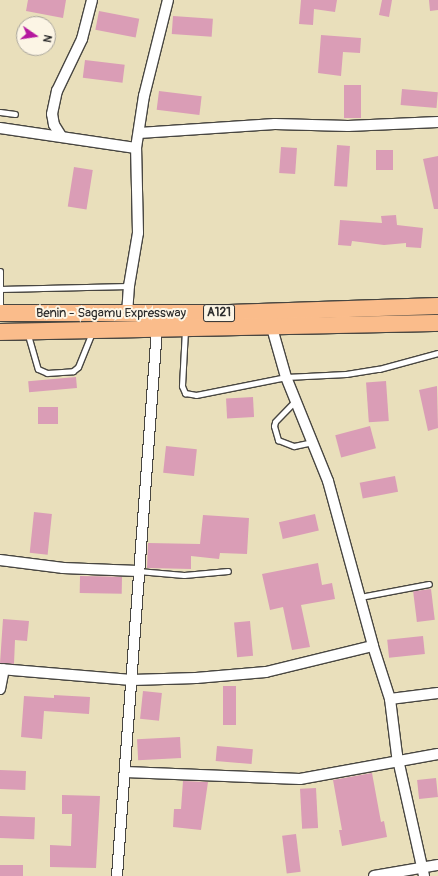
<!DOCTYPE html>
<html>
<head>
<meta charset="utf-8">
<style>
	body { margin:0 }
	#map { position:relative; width:438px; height:876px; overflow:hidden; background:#e9dfbb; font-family:Pangolin,sans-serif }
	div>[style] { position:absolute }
	.building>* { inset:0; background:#da9db6; transform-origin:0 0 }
	.roads { filter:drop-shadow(1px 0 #484641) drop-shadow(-1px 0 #484641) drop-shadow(0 1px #484641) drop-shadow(0 -1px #484641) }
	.service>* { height:5px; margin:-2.5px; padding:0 2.5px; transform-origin:2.5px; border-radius:2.5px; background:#fff }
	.minor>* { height:10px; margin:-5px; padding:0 5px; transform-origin:5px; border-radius:5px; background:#fff }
	.trunk>* { height:16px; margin:-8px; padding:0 8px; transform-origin:8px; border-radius:8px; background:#fabc8b }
	span { translate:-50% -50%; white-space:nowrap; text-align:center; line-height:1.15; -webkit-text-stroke:4px #fcf5e5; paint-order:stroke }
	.shield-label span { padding:1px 3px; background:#fcf5e5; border:1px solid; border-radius:3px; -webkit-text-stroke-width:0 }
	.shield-label { font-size:12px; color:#2b2b2b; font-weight:700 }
	.street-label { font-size:13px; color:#2b2b2b }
	.north { position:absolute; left:16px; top:16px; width:40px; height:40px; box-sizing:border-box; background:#fcf5e5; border:1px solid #a8a49b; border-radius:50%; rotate:103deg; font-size:11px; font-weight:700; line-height:16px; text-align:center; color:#2b2b2b }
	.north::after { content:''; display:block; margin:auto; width:14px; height:18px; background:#b5179e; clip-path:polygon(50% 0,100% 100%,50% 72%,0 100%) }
</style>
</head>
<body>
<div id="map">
	<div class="building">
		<i style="clip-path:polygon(28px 0,66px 0,63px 18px,26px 11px)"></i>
		<i style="clip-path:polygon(301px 0,337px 0,335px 12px,314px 9px,313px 25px,299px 24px)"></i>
		<i style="clip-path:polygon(382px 0,392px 0,389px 17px,379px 15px)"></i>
		<i style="clip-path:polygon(429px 0,438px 0,438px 10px,430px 11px)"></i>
		<i style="left:99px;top:11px;width:41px;height:19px;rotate:11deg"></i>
		<i style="left:173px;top:16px;width:40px;height:18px;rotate:4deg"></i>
		<i style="clip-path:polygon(321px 35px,361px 38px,360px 53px,343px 52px,341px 76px,318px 73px)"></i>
		<i style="left:85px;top:60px;width:40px;height:18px;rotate:7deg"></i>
		<i style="left:344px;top:85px;width:17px;height:33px"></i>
		<i style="left:402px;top:89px;width:36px;height:16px;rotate:5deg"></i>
		<i style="left:159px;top:91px;width:43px;height:19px;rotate:7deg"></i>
		<i style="left:337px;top:145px;width:13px;height:41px;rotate:4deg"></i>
		<i style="left:281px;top:147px;width:16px;height:26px;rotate:4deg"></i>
		<i style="left:376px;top:150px;width:17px;height:20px"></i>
		<i style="clip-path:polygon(438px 156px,438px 209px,434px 209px,423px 159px)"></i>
		<i style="left:74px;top:167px;width:19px;height:40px;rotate:9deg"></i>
		<i style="clip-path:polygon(396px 215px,397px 225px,423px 228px,421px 248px,406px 247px,406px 243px,384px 245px,352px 241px,351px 246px,338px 245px,340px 220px,382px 223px,381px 216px)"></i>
		<i style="left:76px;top:377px;width:11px;height:48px;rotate:85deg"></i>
		<i style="left:386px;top:381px;width:40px;height:20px;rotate:86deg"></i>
		<i style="clip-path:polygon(437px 386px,438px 428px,428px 431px,419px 390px)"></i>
		<i style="left:253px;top:397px;width:20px;height:27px;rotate:87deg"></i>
		<i style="left:38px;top:407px;width:20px;height:17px"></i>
		<i style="left:370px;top:426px;width:23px;height:36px;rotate:75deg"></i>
		<i style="left:166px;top:446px;width:31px;height:27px;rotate:6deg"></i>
		<i style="left:395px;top:476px;width:16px;height:36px;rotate:79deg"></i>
		<i style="left:34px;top:512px;width:18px;height:41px;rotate:6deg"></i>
		<i style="left:315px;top:514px;width:17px;height:37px;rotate:77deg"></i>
		<i style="clip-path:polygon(203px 515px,249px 518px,247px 554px,220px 553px,219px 559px,191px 556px,191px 569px,147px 568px,148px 543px,200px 544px)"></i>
		<i style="clip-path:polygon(318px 563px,322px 585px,332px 583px,335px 599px,301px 605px,310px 647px,292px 650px,283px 607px,270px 610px,262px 574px)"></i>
		<i style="left:80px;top:576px;width:42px;height:17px;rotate:1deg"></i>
		<i style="left:431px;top:589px;width:31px;height:18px;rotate:83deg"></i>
		<i style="clip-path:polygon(3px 619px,29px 621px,27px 641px,15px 640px,14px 664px,0 663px)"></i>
		<i style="left:250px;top:621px;width:35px;height:16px;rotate:85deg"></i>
		<i style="left:423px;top:636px;width:18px;height:36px;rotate:84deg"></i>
		<i style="left:223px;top:686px;width:13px;height:39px"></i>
		<i style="left:143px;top:691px;width:19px;height:28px;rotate:6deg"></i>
		<i style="clip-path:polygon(54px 695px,90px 697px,89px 714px,44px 711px,42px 739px,21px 737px,24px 696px,54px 698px)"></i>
		<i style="left:180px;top:737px;width:21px;height:43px;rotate:87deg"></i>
		<i style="left:217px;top:746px;width:36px;height:15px;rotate:5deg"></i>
		<i style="left:0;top:770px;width:26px;height:19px;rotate:2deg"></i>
		<i style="clip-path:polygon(372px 773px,381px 822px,384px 821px,387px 837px,342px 846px,339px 830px,342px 830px,333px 780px)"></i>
		<i style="left:436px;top:778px;width:19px;height:19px;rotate:84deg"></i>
		<i style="clip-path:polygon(183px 781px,208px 782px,201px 830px,173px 827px,174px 809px,181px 809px)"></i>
		<i style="left:316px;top:788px;width:40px;height:16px;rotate:87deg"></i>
		<i style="clip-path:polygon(62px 795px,100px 796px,96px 868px,50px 867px,50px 845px,71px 846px,72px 814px,62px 814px)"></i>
		<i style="left:0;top:816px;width:35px;height:22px;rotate:2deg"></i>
		<i style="left:296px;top:834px;width:38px;height:14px;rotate:83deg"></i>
		<i style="left:23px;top:865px;width:11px;height:23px;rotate:90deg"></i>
	</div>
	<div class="roads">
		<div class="service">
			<i style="left:0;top:112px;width:15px;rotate:8deg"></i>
			<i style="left:0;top:271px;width:36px;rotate:90deg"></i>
			<i style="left:0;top:289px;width:129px;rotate:-1.3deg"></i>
			<i style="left:185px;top:330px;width:56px;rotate:93.1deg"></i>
			<i style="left:182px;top:386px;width:8px;rotate:67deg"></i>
			<i style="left:185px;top:393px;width:11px;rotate:10deg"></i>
			<i style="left:196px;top:395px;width:92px;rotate:-11.3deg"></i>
			<i style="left:286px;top:377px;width:60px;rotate:-2.9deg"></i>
			<i style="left:346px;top:374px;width:33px;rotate:-9deg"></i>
			<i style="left:379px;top:369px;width:61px;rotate:-15.2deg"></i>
			<i style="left:28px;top:335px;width:35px;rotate:74deg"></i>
			<i style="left:38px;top:369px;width:10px;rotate:24deg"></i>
			<i style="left:47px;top:373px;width:26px;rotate:-4deg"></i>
			<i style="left:73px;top:371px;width:6px;rotate:-39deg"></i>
			<i style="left:78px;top:367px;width:38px;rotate:-68deg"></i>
			<i style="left:296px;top:400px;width:30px;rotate:134deg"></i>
			<i style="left:275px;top:422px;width:4px;rotate:104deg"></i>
			<i style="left:274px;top:426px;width:15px;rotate:74deg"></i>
			<i style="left:278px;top:440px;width:17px;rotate:21deg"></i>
			<i style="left:294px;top:446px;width:19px;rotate:-12deg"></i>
			<i style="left:138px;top:571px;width:46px;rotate:5deg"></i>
			<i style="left:184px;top:575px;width:44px;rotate:-5.2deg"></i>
			<i style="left:360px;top:597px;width:70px;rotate:-10.7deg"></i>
		</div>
		<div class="minor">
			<i style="left:0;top:128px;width:137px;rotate:8.4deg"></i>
			<i style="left:139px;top:133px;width:136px;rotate:-3.8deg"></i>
			<i style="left:275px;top:124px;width:73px;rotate:1.6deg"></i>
			<i style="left:348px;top:126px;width:90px;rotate:-2.5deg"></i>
			<i style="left:61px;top:136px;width:13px;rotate:-122deg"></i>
			<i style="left:54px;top:125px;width:11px;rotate:-100deg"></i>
			<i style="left:52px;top:114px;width:24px;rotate:-78deg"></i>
			<i style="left:57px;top:91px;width:58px;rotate:-64.3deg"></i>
			<i style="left:82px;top:39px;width:40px;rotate:-75.6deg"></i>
			<i style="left:127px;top:314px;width:28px;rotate:-86deg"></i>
			<i style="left:129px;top:286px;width:54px;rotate:-80.4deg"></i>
			<i style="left:138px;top:233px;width:85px;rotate:-91.3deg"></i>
			<i style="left:136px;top:148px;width:53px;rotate:-81.3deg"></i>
			<i style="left:144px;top:96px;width:99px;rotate:-76deg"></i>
			<i style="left:272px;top:328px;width:51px;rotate:74.1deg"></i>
			<i style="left:286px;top:377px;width:112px;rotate:68deg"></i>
			<i style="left:328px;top:481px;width:171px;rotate:74.7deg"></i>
			<i style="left:373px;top:646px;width:56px;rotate:72.2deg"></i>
			<i style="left:390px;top:699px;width:56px;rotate:82.9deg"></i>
			<i style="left:397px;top:755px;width:124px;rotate:77.4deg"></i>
			<i style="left:0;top:560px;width:64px;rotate:7.2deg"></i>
			<i style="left:63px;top:568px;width:75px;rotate:2.3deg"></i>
			<i style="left:0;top:669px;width:132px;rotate:4.8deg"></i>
			<i style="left:132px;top:680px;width:64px;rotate:-1.8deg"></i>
			<i style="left:196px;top:678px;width:70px;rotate:-4.9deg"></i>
			<i style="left:266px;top:672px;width:110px;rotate:-13.7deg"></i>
			<i style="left:0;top:689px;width:20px;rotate:-79deg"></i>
			<i style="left:390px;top:699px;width:48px;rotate:-7.1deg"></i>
			<i style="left:125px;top:772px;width:175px;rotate:2.3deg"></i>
			<i style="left:300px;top:779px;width:140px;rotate:-10.3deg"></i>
			<i style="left:117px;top:876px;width:548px;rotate:-85.82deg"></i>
			<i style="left:374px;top:876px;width:65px;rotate:-9.8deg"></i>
		</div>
		<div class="trunk">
			<i style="left:0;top:313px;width:229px"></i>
			<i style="left:229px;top:313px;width:209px;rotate:-1.9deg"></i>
			<i style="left:0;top:332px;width:438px;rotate:-1.2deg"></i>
		</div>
	</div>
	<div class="shield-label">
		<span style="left:219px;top:313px">A121</span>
	</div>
	<div class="street-label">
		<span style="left:111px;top:313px">Benin - Sagamu Expressway</span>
	</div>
	<div class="north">N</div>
</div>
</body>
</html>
